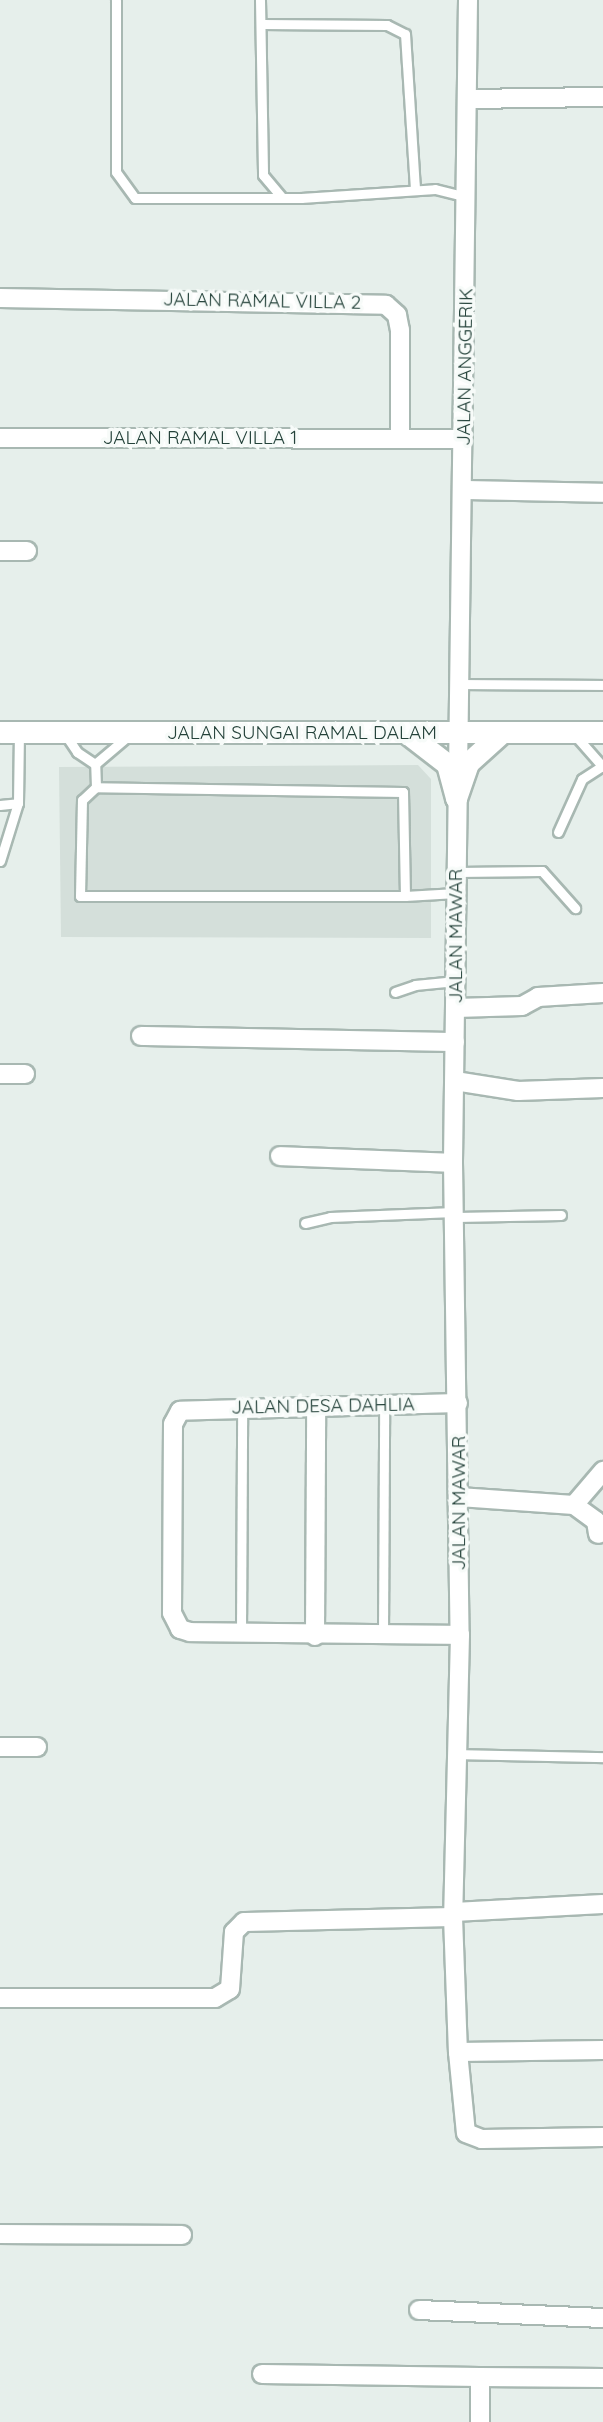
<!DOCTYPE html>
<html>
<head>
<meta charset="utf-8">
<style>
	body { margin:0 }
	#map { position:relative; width:603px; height:2422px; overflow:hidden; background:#e6efeb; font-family:Quicksand,sans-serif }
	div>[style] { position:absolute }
	.built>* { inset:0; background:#d4dfda }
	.roads { filter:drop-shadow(2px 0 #a8b8b2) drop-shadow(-2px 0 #a8b8b2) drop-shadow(0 2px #a8b8b2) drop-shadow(0 -2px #a8b8b2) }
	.lane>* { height:9px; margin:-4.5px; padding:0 4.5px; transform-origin:4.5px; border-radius:4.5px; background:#fff }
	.street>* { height:18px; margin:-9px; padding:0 9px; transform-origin:9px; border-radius:9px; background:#fff }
	.secondary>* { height:21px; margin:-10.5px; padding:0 10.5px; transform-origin:10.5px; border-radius:10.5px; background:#fff }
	span { translate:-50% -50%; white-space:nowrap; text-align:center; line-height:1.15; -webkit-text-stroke:7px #f7fbf9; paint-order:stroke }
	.street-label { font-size:19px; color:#24423a }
</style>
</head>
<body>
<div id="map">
	<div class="built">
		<i style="clip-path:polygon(418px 765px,431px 779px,431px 938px,61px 937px,59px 767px)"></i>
	</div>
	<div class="roads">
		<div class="lane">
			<i style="left:116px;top:0;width:172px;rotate:90deg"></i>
			<i style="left:116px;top:172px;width:32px;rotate:54deg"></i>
			<i style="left:135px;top:198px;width:166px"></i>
			<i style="left:301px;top:198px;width:134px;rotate:-3.8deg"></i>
			<i style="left:435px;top:189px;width:32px;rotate:14deg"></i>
			<i style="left:260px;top:0;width:175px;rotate:89deg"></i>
			<i style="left:263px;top:175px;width:30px;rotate:50deg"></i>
			<i style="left:262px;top:24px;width:125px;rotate:0.5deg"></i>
			<i style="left:387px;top:25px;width:20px;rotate:27deg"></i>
			<i style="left:405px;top:34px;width:156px;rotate:86.3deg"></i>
			<i style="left:461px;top:684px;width:142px;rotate:0.4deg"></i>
			<i style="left:65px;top:734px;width:22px;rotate:56deg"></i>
			<i style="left:77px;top:752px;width:22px;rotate:34deg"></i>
			<i style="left:574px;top:734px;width:44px;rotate:48.7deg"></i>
			<i style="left:96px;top:787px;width:23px;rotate:-92deg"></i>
			<i style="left:95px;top:764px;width:42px;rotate:-40.2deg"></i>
			<i style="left:0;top:805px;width:18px;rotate:-6deg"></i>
			<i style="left:558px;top:832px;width:58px;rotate:-65.6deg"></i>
			<i style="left:582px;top:779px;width:24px;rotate:-33deg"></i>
			<i style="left:0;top:861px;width:61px;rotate:-72.8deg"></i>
			<i style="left:18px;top:803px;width:71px;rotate:-89.2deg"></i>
			<i style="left:457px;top:872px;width:85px;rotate:-0.7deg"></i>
			<i style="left:542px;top:871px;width:50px;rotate:48.3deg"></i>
			<i style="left:405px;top:896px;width:104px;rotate:-91.1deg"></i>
			<i style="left:403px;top:792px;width:307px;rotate:-179.1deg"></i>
			<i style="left:96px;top:787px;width:19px;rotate:137deg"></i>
			<i style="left:82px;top:800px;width:96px;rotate:91.2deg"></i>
			<i style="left:80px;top:896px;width:325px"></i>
			<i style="left:405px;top:896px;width:51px;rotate:-3.4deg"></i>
			<i style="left:395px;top:992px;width:21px;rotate:-19deg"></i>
			<i style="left:415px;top:985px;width:41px;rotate:-5.6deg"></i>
			<i style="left:456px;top:1217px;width:105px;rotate:-1.1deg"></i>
			<i style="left:305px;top:1223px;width:26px;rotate:-13deg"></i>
			<i style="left:330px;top:1217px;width:124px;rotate:-2.3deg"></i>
			<i style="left:241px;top:1634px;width:225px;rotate:-89.7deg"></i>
			<i style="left:383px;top:1634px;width:229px;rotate:-89.7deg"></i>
			<i style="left:457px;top:1754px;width:146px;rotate:1.2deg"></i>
		</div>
		<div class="street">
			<i style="left:468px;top:0;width:1163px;rotate:90.74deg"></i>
			<i style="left:453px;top:1163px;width:472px;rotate:89.2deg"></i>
			<i style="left:460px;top:1635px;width:282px;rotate:91.4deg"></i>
			<i style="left:453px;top:1917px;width:135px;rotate:87.9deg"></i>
			<i style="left:458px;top:2052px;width:81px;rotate:84.4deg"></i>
			<i style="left:466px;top:2133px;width:17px;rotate:21deg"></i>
			<i style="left:482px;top:2139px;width:121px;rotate:-0.9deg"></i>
			<i style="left:470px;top:99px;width:133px;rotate:-0.9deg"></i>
			<i style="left:0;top:298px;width:386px;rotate:1deg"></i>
			<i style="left:386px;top:305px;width:15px;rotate:42deg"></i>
			<i style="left:397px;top:315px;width:15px;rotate:79deg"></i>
			<i style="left:400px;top:330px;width:108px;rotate:90deg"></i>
			<i style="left:0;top:438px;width:463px;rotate:0.1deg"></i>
			<i style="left:463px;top:490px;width:140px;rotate:1.2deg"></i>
			<i style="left:0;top:551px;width:27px"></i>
			<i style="left:456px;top:1008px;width:66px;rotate:-1.7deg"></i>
			<i style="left:522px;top:1006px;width:18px;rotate:-29deg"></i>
			<i style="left:538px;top:997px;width:65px;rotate:-3.5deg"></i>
			<i style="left:141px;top:1036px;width:314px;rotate:1.1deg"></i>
			<i style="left:0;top:1074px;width:25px"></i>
			<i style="left:455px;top:1081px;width:64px;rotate:9deg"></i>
			<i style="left:518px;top:1091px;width:85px;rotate:-2deg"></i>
			<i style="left:280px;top:1156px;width:173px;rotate:2.3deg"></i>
			<i style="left:458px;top:1403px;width:278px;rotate:178.4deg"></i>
			<i style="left:180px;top:1411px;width:15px;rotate:118deg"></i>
			<i style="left:173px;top:1424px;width:189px;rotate:90.3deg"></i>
			<i style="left:172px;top:1613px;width:18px;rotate:63deg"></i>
			<i style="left:180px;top:1629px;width:10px;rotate:17deg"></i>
			<i style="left:190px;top:1632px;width:270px;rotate:0.6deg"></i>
			<i style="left:459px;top:1497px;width:115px;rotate:4deg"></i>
			<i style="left:574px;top:1505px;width:27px;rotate:36deg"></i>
			<i style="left:596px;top:1521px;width:13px;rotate:81deg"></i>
			<i style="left:574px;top:1505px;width:45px;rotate:-49.5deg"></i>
			<i style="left:315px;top:1636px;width:229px;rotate:-89.7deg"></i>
			<i style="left:0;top:1747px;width:37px"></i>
			<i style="left:454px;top:1912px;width:149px;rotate:-3.1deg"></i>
			<i style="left:0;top:1998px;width:215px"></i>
			<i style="left:215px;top:1998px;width:17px;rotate:-31deg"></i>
			<i style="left:230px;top:1989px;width:57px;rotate:-86deg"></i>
			<i style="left:234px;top:1932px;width:14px;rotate:-45deg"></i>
			<i style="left:244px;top:1922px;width:209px;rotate:-1.4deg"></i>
			<i style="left:458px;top:2052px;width:145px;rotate:-0.8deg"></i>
			<i style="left:0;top:2234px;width:182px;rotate:0.3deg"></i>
			<i style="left:419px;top:2310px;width:184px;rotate:2.5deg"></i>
			<i style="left:262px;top:2374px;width:218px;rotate:0.8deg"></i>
			<i style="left:480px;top:2422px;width:45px;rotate:-90deg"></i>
			<i style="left:480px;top:2377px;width:123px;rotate:0.5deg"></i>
		</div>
		<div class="secondary">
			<i style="left:0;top:732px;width:603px"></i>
			<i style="left:408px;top:734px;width:49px;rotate:37.6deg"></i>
			<i style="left:447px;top:764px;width:35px;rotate:75deg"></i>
			<i style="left:456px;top:798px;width:37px;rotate:-71deg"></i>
			<i style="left:468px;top:763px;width:43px;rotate:-42.2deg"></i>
		</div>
	</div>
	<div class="street-label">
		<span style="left:262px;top:301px;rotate:1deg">JALAN RAMAL VILLA 2</span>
		<span style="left:465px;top:367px;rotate:-89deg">JALAN ANGGERIK</span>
		<span style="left:200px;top:438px">JALAN RAMAL VILLA 1</span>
		<span style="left:302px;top:733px">JALAN SUNGAI RAMAL DALAM</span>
		<span style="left:456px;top:936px;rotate:-90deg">JALAN MAWAR</span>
		<span style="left:323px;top:1406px;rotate:-1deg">JALAN DESA DAHLIA</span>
		<span style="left:459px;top:1503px;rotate:-90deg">JALAN MAWAR</span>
	</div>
</div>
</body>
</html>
